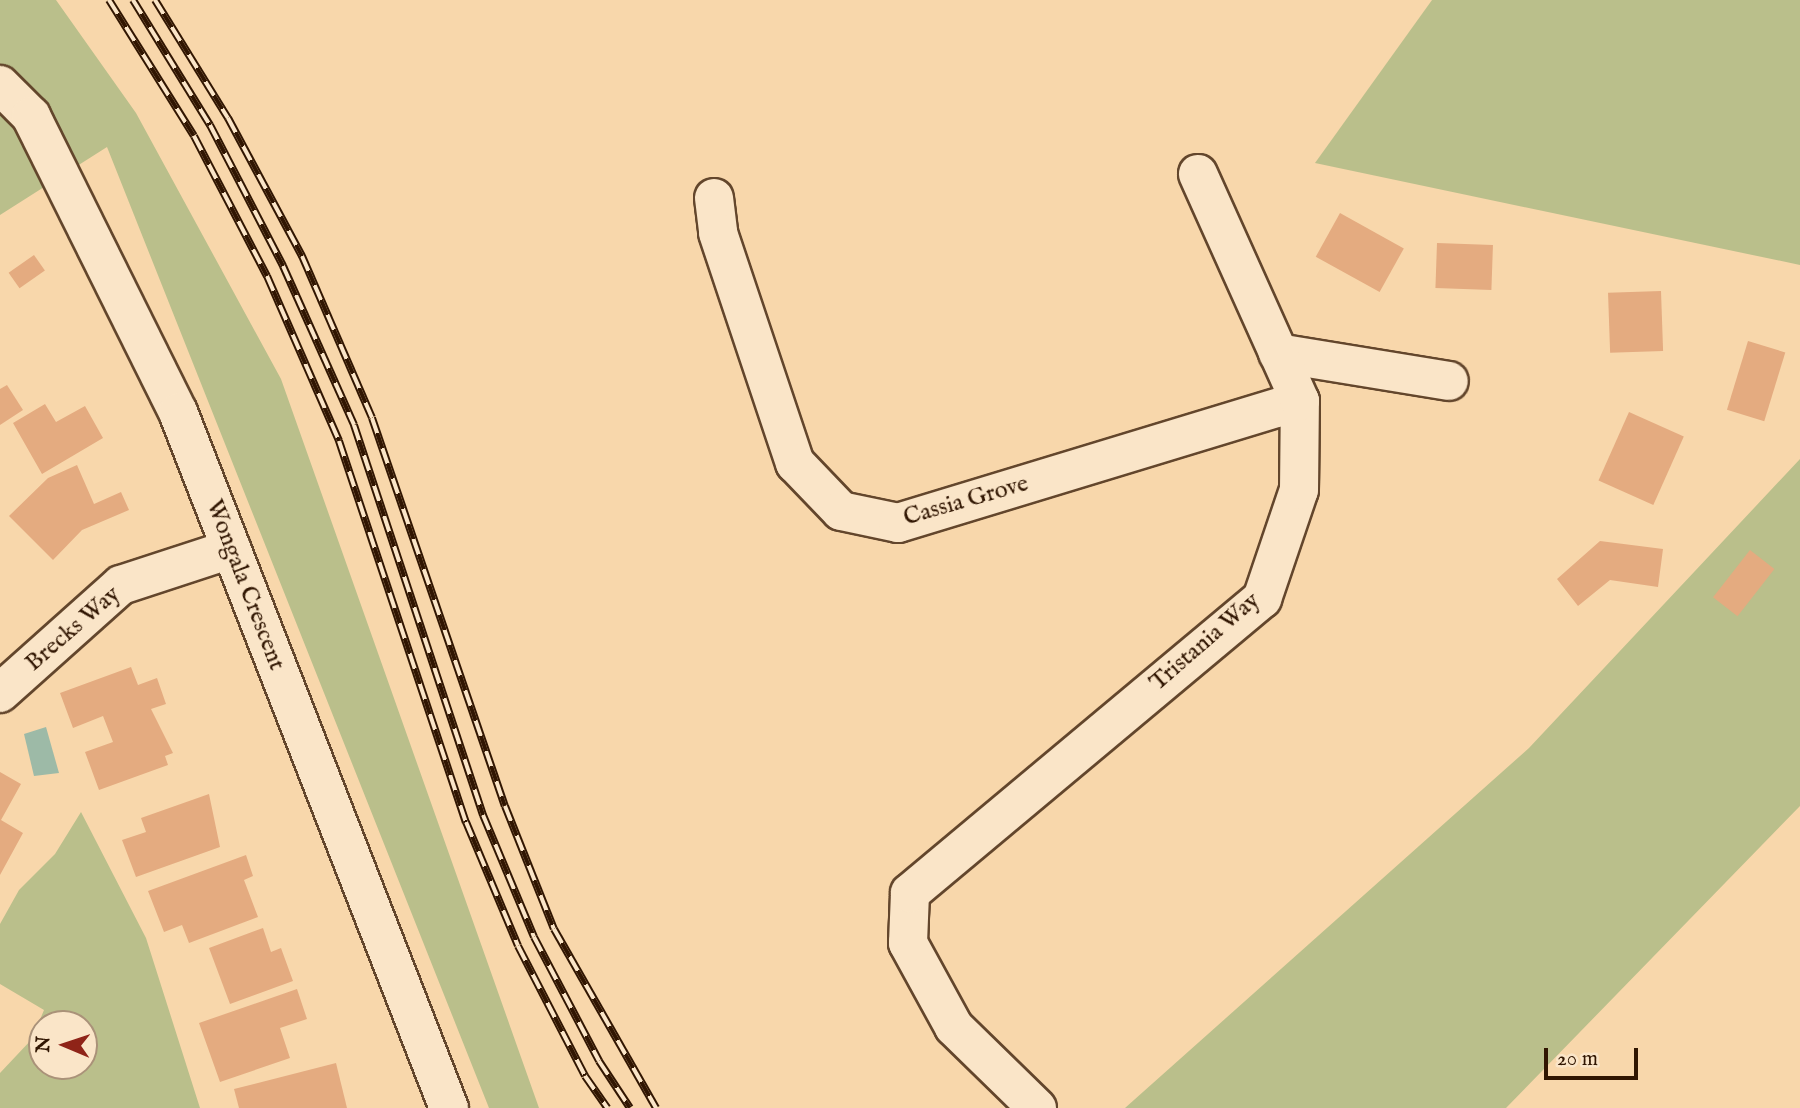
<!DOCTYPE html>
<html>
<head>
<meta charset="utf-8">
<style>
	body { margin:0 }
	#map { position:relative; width:1800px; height:1108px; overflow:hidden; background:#f8d7ab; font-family:"IM FELL English",serif }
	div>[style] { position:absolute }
	.green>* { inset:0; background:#babf8b }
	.water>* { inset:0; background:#9dbaa7 }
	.building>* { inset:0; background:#e4ab80; transform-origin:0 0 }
	.roads { filter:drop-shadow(2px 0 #63462c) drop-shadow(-2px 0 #63462c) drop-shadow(0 2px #63462c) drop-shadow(0 -2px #63462c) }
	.minor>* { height:38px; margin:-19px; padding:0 19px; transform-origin:19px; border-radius:19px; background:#fae5c8 }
	.rail>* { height:8px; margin-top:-4px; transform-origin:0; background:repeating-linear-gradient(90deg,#fae5c8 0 16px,#311602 0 32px); box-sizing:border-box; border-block:2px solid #311602 }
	span { translate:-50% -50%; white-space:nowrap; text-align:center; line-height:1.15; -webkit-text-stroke:5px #fae5c8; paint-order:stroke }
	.street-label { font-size:24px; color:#311602 }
	.north { position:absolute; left:28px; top:1010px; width:70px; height:70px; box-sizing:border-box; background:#fae5c8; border:2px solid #aa9279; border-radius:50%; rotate:272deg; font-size:19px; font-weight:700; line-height:28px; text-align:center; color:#311602 }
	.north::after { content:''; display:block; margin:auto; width:24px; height:32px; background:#8f2418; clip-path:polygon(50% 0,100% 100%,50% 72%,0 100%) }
	.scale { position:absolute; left:1544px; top:1048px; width:94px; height:32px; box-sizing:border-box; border:4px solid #311602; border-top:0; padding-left:9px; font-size:21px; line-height:24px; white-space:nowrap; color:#311602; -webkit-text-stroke:5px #fae5c8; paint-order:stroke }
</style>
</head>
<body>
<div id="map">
	<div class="green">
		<i style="clip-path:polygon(0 0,56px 0,136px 113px,281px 379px,539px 1108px,489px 1108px,107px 147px,0 215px)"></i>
		<i style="clip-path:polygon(1432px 0,1800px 0,1800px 265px,1315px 163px)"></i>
		<i style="clip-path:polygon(1800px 459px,1800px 806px,1506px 1108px,1125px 1108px,1529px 748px)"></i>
		<i style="clip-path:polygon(evenodd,81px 812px,146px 938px,200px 1108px,0 1108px,0 1073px,32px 1039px,44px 1010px,0 984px,0 924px,19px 890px,55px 854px,81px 812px,42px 1024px,84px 1024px,84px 1066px,42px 1066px,42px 1024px)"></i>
	</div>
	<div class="water">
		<i style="clip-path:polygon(46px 727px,59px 773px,34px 776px,24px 734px)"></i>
	</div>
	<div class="building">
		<i style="left:1340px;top:213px;width:73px;height:50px;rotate:29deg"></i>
		<i style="left:1437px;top:243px;width:56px;height:45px;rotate:2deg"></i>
		<i style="left:34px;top:255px;width:19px;height:31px;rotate:55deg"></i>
		<i style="left:1661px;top:291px;width:60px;height:53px;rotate:88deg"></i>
		<i style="left:1748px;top:341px;width:39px;height:72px;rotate:17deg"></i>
		<i style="clip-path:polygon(7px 385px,23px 410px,0 425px,0 389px)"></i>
		<i style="clip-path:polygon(45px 404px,56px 422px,85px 406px,103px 438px,42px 474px,13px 423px)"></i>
		<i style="left:1629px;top:412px;width:60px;height:75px;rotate:24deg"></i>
		<i style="clip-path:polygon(77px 465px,94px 504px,121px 492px,129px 510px,82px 530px,53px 560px,9px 516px,48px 478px)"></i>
		<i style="clip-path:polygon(1600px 541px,1663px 549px,1658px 587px,1610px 580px,1578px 606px,1557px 579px)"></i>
		<i style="left:1750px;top:550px;width:31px;height:60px;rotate:38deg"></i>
		<i style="clip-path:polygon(131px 667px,138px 685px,157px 678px,166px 704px,151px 709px,173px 753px,165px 756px,168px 765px,99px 790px,85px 752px,113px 742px,103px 716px,73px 728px,60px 693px)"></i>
		<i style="clip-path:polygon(0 772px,21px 784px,1px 820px,23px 833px,0 875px)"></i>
		<i style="clip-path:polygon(209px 794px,220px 847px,136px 877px,122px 840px,146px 832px,141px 818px)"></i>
		<i style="clip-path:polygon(246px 855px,253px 876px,244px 880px,258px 917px,189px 943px,182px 925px,164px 932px,148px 891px)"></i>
		<i style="clip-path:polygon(263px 928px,271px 952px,281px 948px,293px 981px,230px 1004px,209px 948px)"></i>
		<i style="clip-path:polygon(297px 989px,307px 1019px,280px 1028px,290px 1058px,220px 1082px,199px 1023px)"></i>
		<i style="clip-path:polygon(336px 1063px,347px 1108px,239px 1108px,234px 1089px)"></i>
	</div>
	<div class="roads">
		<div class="minor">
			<i style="left:0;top:85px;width:44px;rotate:45deg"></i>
			<i style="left:31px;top:116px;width:330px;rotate:63.6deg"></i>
			<i style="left:178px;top:412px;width:747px;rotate:68.73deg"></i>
			<i style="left:714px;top:198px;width:35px;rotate:83deg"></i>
			<i style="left:718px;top:233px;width:243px;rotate:71.5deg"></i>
			<i style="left:795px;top:463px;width:66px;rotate:46.2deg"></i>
			<i style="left:841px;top:511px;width:58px;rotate:11.9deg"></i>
			<i style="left:898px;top:523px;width:420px;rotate:-16.9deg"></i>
			<i style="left:1278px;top:353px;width:173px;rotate:9.3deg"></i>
			<i style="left:0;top:693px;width:162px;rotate:-41.8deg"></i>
			<i style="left:121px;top:585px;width:116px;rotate:-18.1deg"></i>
			<i style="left:1037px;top:1108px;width:116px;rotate:-135.7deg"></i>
			<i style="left:954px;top:1027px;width:96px;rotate:-118.7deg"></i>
			<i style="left:908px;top:943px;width:50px;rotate:-87.7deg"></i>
			<i style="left:910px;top:893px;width:459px;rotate:-39.9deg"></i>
			<i style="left:1262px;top:599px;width:115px;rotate:-71.3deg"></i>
			<i style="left:1299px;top:490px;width:89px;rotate:-89.4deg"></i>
			<i style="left:1300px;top:401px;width:249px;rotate:-114.2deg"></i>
		</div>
	</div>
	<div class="rail">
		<i style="left:109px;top:0;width:160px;rotate:58deg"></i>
		<i style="left:194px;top:136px;width:158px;rotate:62.5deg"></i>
		<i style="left:267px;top:276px;width:180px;rotate:66.4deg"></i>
		<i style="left:339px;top:441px;width:402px;rotate:71.6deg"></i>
		<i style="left:466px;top:822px;width:134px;rotate:67.2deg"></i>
		<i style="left:518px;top:946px;width:146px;rotate:62.7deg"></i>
		<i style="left:585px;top:1076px;width:39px;rotate:55deg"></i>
		<i style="left:133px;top:0;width:147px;rotate:58.4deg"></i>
		<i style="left:210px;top:125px;width:159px;rotate:62.6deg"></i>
		<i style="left:283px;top:266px;width:174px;rotate:65.9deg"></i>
		<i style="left:354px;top:425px;width:411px;rotate:71.7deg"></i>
		<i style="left:483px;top:815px;width:132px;rotate:67.3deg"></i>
		<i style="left:534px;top:937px;width:140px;rotate:62.3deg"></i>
		<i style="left:599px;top:1061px;width:56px;rotate:56.6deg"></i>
		<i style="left:155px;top:0;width:139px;rotate:58.3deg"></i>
		<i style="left:228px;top:118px;width:157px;rotate:61.8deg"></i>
		<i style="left:302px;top:256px;width:176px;rotate:66.6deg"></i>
		<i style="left:372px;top:418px;width:410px;rotate:71.1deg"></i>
		<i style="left:505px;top:806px;width:132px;rotate:68.3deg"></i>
		<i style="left:554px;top:929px;width:206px;rotate:60.3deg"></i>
	</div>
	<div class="street-label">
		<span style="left:966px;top:501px;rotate:-16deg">Cassia Grove</span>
		<span style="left:245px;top:585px;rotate:69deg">Wongala Crescent</span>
		<span style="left:73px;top:629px;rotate:-41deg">Brecks Way</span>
		<span style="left:1205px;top:642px;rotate:-41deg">Tristania Way</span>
	</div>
	<div class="north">N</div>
	<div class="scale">20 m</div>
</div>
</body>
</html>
